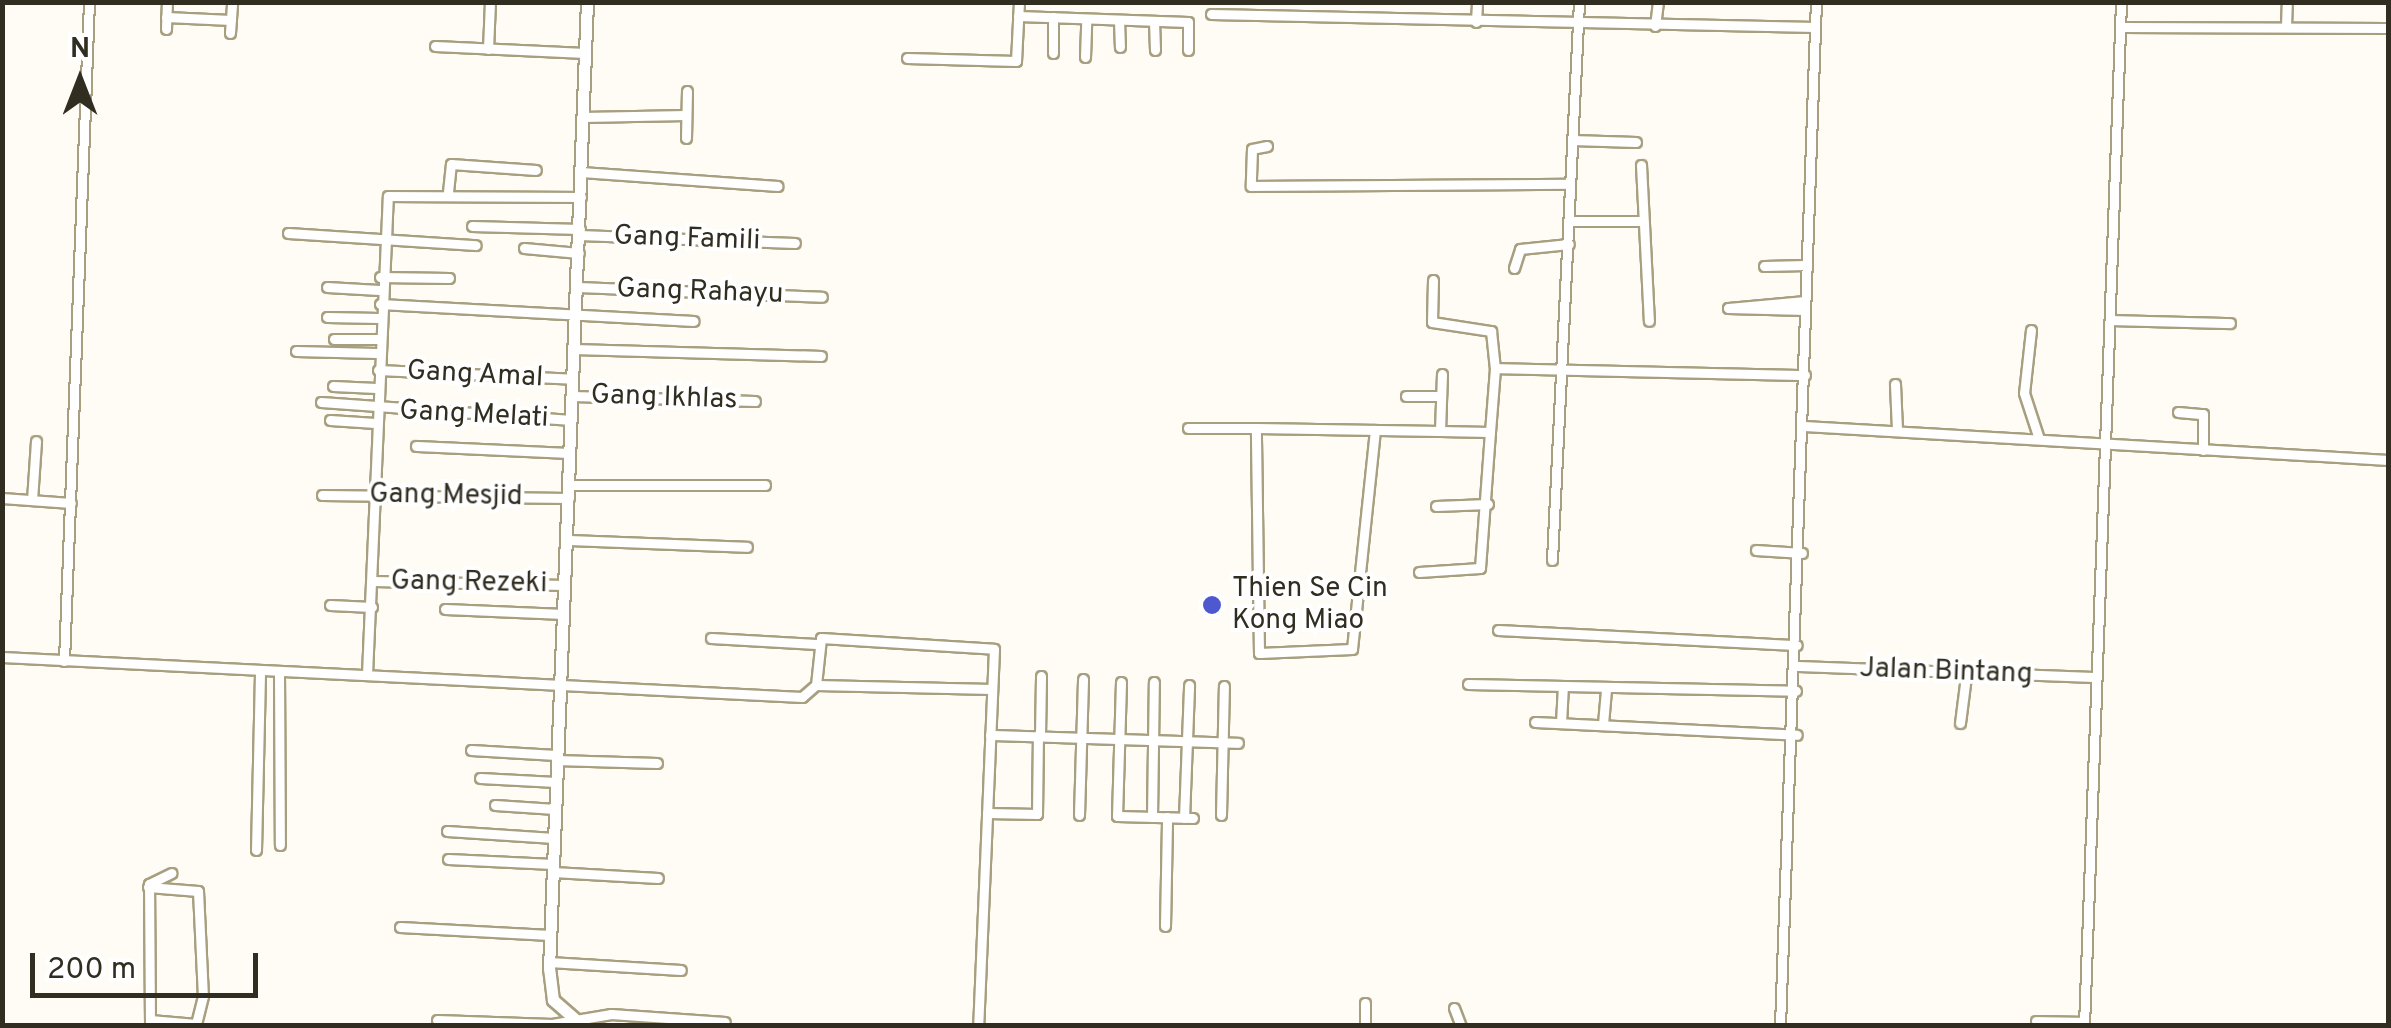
<!DOCTYPE html>
<html>
<head>
<meta charset="utf-8">
<style>
	body { margin:0 }
	#map { position:relative; width:2391px; height:1028px; overflow:hidden; background:#fefcf5; font-family:Overpass,sans-serif }
	div>[style] { position:absolute }
	.roads { filter:drop-shadow(2px 0 #a79f7f) drop-shadow(-2px 0 #a79f7f) drop-shadow(0 2px #a79f7f) drop-shadow(0 -2px #a79f7f) }
	.minor>* { height:9px; margin:-4.5px; padding:0 4.5px; transform-origin:4.5px; border-radius:4.5px; background:#fff }
	.major>* { height:11px; margin:-5.5px; padding:0 5.5px; transform-origin:5.5px; border-radius:5.5px; background:#fff }
	.dots>* { width:28px; height:28px; translate:-50% -50%; box-sizing:border-box; border:5px solid #fff; border-radius:50% }
	span { translate:-50% -50%; white-space:nowrap; text-align:center; line-height:1.15; -webkit-text-stroke:8px #fff; paint-order:stroke }
	.street-label { font-size:28px; color:#312e21 }
	.poi-label { font-size:28px; color:#312e21 }
	.left { translate:0 -50%; text-align:left }
	.frame { position:absolute; inset:0; border:5px solid #312e21; pointer-events:none }
	.north { position:absolute; left:30px; top:30px; width:100px; height:100px; -webkit-text-stroke:8px #fff; paint-order:stroke; rotate:0deg; font-size:28px; font-weight:700; line-height:40px; text-align:center; color:#312e21 }
	.north::after { content:''; display:block; margin:auto; width:35px; height:45px; background:#312e21; clip-path:polygon(50% 0,100% 100%,50% 72%,0 100%) }
	.scale { position:absolute; left:30px; top:953px; width:228px; height:45px; box-sizing:border-box; border:5px solid #312e21; border-top:0; padding-left:12px; font-size:30px; line-height:35px; white-space:nowrap; color:#312e21; -webkit-text-stroke:8px #fff; paint-order:stroke }
</style>
</head>
<body>
<div id="map">
	<div class="roads">
		<div class="minor">
			<i style="left:1211px;top:14px;width:604px;rotate:1.23deg"></i>
			<i style="left:1018px;top:16px;width:170px;rotate:2deg"></i>
			<i style="left:1188px;top:22px;width:28px;rotate:90deg"></i>
			<i style="left:166px;top:17px;width:65px;rotate:2.6deg"></i>
			<i style="left:1053px;top:17px;width:36px;rotate:90deg"></i>
			<i style="left:1119px;top:20px;width:27px;rotate:88deg"></i>
			<i style="left:1154px;top:21px;width:29px;rotate:88deg"></i>
			<i style="left:1476px;top:22px;width:20px;rotate:-87deg"></i>
			<i style="left:1655px;top:26px;width:24px;rotate:-83deg"></i>
			<i style="left:2286px;top:26px;width:24px;rotate:-88deg"></i>
			<i style="left:2121px;top:27px;width:267px;rotate:0.2deg"></i>
			<i style="left:166px;top:29px;width:27px;rotate:-88deg"></i>
			<i style="left:230px;top:33px;width:31px;rotate:-86deg"></i>
			<i style="left:435px;top:46px;width:150px;rotate:2.7deg"></i>
			<i style="left:488px;top:49px;width:47px;rotate:-87.6deg"></i>
			<i style="left:1085px;top:57px;width:38px;rotate:-88deg"></i>
			<i style="left:907px;top:58px;width:109px;rotate:1.6deg"></i>
			<i style="left:1016px;top:61px;width:59px;rotate:-87.1deg"></i>
			<i style="left:583px;top:117px;width:103px;rotate:-1.1deg"></i>
			<i style="left:686px;top:138px;width:47px;rotate:-88.8deg"></i>
			<i style="left:1572px;top:140px;width:64px;rotate:1.8deg"></i>
			<i style="left:1267px;top:146px;width:15px;rotate:169deg"></i>
			<i style="left:1252px;top:149px;width:37px;rotate:92deg"></i>
			<i style="left:1251px;top:186px;width:319px;rotate:-0.4deg"></i>
			<i style="left:1641px;top:165px;width:156px;rotate:87.1deg"></i>
			<i style="left:581px;top:172px;width:197px;rotate:4.1deg"></i>
			<i style="left:448px;top:192px;width:28px;rotate:-84deg"></i>
			<i style="left:451px;top:164px;width:85px;rotate:4deg"></i>
			<i style="left:1570px;top:221px;width:69px"></i>
			<i style="left:472px;top:226px;width:108px;rotate:1.6deg"></i>
			<i style="left:288px;top:233px;width:188px;rotate:3.7deg"></i>
			<i style="left:579px;top:235px;width:216px;rotate:2.1deg"></i>
			<i style="left:524px;top:248px;width:55px;rotate:5.2deg"></i>
			<i style="left:1764px;top:266px;width:42px;rotate:-1.4deg"></i>
			<i style="left:1514px;top:268px;width:20px;rotate:-72deg"></i>
			<i style="left:1520px;top:249px;width:49px;rotate:-5.8deg"></i>
			<i style="left:380px;top:277px;width:69px;rotate:0.8deg"></i>
			<i style="left:1433px;top:280px;width:42px;rotate:91.4deg"></i>
			<i style="left:1432px;top:322px;width:60px;rotate:8.7deg"></i>
			<i style="left:1491px;top:331px;width:37px;rotate:84deg"></i>
			<i style="left:327px;top:287px;width:52px;rotate:3.3deg"></i>
			<i style="left:578px;top:287px;width:244px;rotate:2.3deg"></i>
			<i style="left:1805px;top:301px;width:77px;rotate:174.8deg"></i>
			<i style="left:1728px;top:308px;width:77px;rotate:1.5deg"></i>
			<i style="left:380px;top:304px;width:314px;rotate:3.1deg"></i>
			<i style="left:327px;top:317px;width:52px;rotate:1.1deg"></i>
			<i style="left:2114px;top:320px;width:116px;rotate:1.5deg"></i>
			<i style="left:2031px;top:330px;width:63px;rotate:96.3deg"></i>
			<i style="left:2024px;top:393px;width:48px;rotate:71.9deg"></i>
			<i style="left:334px;top:339px;width:44px"></i>
			<i style="left:573px;top:349px;width:248px;rotate:1.6deg"></i>
			<i style="left:296px;top:351px;width:81px;rotate:1.4deg"></i>
			<i style="left:378px;top:370px;width:195px;rotate:2.6deg"></i>
			<i style="left:1895px;top:384px;width:46px;rotate:87.5deg"></i>
			<i style="left:333px;top:386px;width:43px;rotate:2.7deg"></i>
			<i style="left:572px;top:396px;width:183px;rotate:1.6deg"></i>
			<i style="left:1406px;top:396px;width:35px"></i>
			<i style="left:321px;top:402px;width:251px;rotate:4.1deg"></i>
			<i style="left:2178px;top:412px;width:25px;rotate:5deg"></i>
			<i style="left:2203px;top:414px;width:36px;rotate:90deg"></i>
			<i style="left:330px;top:420px;width:45px;rotate:3.8deg"></i>
			<i style="left:1804px;top:426px;width:585px;rotate:3.33deg"></i>
			<i style="left:1188px;top:428px;width:68px"></i>
			<i style="left:1375px;top:430px;width:220px;rotate:96deg"></i>
			<i style="left:1352px;top:649px;width:93px;rotate:177.5deg"></i>
			<i style="left:1259px;top:653px;width:225px;rotate:-90.8deg"></i>
			<i style="left:1256px;top:428px;width:184px;rotate:0.9deg"></i>
			<i style="left:1440px;top:431px;width:50px;rotate:1.1deg"></i>
			<i style="left:1490px;top:432px;width:64px;rotate:-85.5deg"></i>
			<i style="left:1495px;top:368px;width:310px;rotate:1.3deg"></i>
			<i style="left:1440px;top:431px;width:57px;rotate:-88deg"></i>
			<i style="left:416px;top:446px;width:154px;rotate:2.6deg"></i>
			<i style="left:569px;top:485px;width:196px"></i>
			<i style="left:322px;top:495px;width:247px;rotate:0.7deg"></i>
			<i style="left:2px;top:498px;width:69px;rotate:4.1deg"></i>
			<i style="left:32px;top:500px;width:59px;rotate:-86.1deg"></i>
			<i style="left:1436px;top:506px;width:52px;rotate:-2.2deg"></i>
			<i style="left:567px;top:540px;width:180px;rotate:2.2deg"></i>
			<i style="left:1756px;top:550px;width:46px;rotate:3.7deg"></i>
			<i style="left:1552px;top:560px;width:559px;rotate:-87.23deg"></i>
			<i style="left:1419px;top:572px;width:61px;rotate:-3.8deg"></i>
			<i style="left:1480px;top:568px;width:136px;rotate:-85.8deg"></i>
			<i style="left:373px;top:581px;width:192px;rotate:1.2deg"></i>
			<i style="left:330px;top:605px;width:42px;rotate:2.7deg"></i>
			<i style="left:445px;top:609px;width:119px;rotate:2.4deg"></i>
			<i style="left:1498px;top:630px;width:299px;rotate:2.9deg"></i>
			<i style="left:711px;top:638px;width:105px;rotate:3.3deg"></i>
			<i style="left:2px;top:657px;width:801px;rotate:2.86deg"></i>
			<i style="left:802px;top:697px;width:18px;rotate:-41deg"></i>
			<i style="left:816px;top:685px;width:176px;rotate:1.3deg"></i>
			<i style="left:64px;top:661px;width:659px;rotate:-87.83deg"></i>
			<i style="left:1796px;top:666px;width:300px;rotate:2.1deg"></i>
			<i style="left:279px;top:672px;width:173px;rotate:89.7deg"></i>
			<i style="left:367px;top:674px;width:478px;rotate:-87.5deg"></i>
			<i style="left:388px;top:196px;width:193px;rotate:0.3deg"></i>
			<i style="left:1121px;top:682px;width:134px;rotate:91.7deg"></i>
			<i style="left:1117px;top:816px;width:76px;rotate:1.5deg"></i>
			<i style="left:1468px;top:684px;width:328px;rotate:1.2deg"></i>
			<i style="left:816px;top:685px;width:47px;rotate:-83.9deg"></i>
			<i style="left:821px;top:638px;width:173px;rotate:3.6deg"></i>
			<i style="left:994px;top:649px;width:377px;rotate:92.4deg"></i>
			<i style="left:1535px;top:722px;width:262px;rotate:2.8deg"></i>
			<i style="left:1561px;top:723px;width:36px;rotate:-87deg"></i>
			<i style="left:1960px;top:723px;width:47px;rotate:-82.7deg"></i>
			<i style="left:1603px;top:724px;width:35px;rotate:-85deg"></i>
			<i style="left:990px;top:735px;width:248px;rotate:1.8deg"></i>
			<i style="left:1040px;top:735px;width:59px;rotate:-89deg"></i>
			<i style="left:471px;top:750px;width:85px;rotate:3.4deg"></i>
			<i style="left:556px;top:760px;width:101px;rotate:1.7deg"></i>
			<i style="left:480px;top:778px;width:76px;rotate:3deg"></i>
			<i style="left:495px;top:805px;width:60px;rotate:3.8deg"></i>
			<i style="left:987px;top:813px;width:50px;rotate:1.1deg"></i>
			<i style="left:1037px;top:814px;width:79px;rotate:-89.3deg"></i>
			<i style="left:1079px;top:815px;width:136px;rotate:-88.3deg"></i>
			<i style="left:1221px;top:815px;width:129px;rotate:-88.7deg"></i>
			<i style="left:1152px;top:817px;width:135px;rotate:-89.2deg"></i>
			<i style="left:1184px;top:818px;width:133px;rotate:-87.8deg"></i>
			<i style="left:447px;top:831px;width:107px;rotate:3.7deg"></i>
			<i style="left:256px;top:850px;width:179px;rotate:-88.7deg"></i>
			<i style="left:448px;top:859px;width:105px;rotate:2.7deg"></i>
			<i style="left:553px;top:872px;width:105px;rotate:3.3deg"></i>
			<i style="left:148px;top:887px;width:50px;rotate:4.6deg"></i>
			<i style="left:198px;top:891px;width:105px;rotate:87.3deg"></i>
			<i style="left:203px;top:996px;width:29px;rotate:104deg"></i>
			<i style="left:196px;top:1024px;width:46px;rotate:-175deg"></i>
			<i style="left:1165px;top:926px;width:109px;rotate:-88.9deg"></i>
			<i style="left:400px;top:927px;width:150px;rotate:3.1deg"></i>
			<i style="left:549px;top:962px;width:132px;rotate:3.5deg"></i>
			<i style="left:1365px;top:1003px;width:23px;rotate:90deg"></i>
			<i style="left:1454px;top:1008px;width:19px;rotate:69deg"></i>
			<i style="left:437px;top:1020px;width:115px;rotate:2deg"></i>
			<i style="left:552px;top:1024px;width:60px;rotate:-9.6deg"></i>
			<i style="left:611px;top:1014px;width:114px;rotate:4deg"></i>
			<i style="left:2036px;top:1021px;width:48px;rotate:1.2deg"></i>
			<i style="left:150px;top:1023px;width:139px;rotate:-90.4deg"></i>
			<i style="left:149px;top:884px;width:25px;rotate:-26deg"></i>
			<i style="left:1780px;top:1026px;width:1025px;rotate:-87.99deg"></i>
			<i style="left:2084px;top:1026px;width:1025px;rotate:-87.93deg"></i>
		</div>
		<div class="major">
			<i style="left:583px;top:1026px;width:40px;rotate:-139deg"></i>
			<i style="left:553px;top:1000px;width:31px;rotate:-97deg"></i>
			<i style="left:549px;top:969px;width:968px;rotate:-87.75deg"></i>
		</div>
	</div>
	<div class="dots">
		<i style="left:1212px;top:605px;background:#4f59cf"></i>
	</div>
	<div class="street-label">
		<span style="left:687px;top:239px;rotate:2deg">Gang Famili</span>
		<span style="left:700px;top:292px;rotate:2deg">Gang Rahayu</span>
		<span style="left:475px;top:375px;rotate:3deg">Gang Amal</span>
		<span style="left:664px;top:398px;rotate:2deg">Gang Ikhlas</span>
		<span style="left:474px;top:415px;rotate:3deg">Gang Melati</span>
		<span style="left:446px;top:496px;rotate:1deg">Gang Mesjid</span>
		<span style="left:469px;top:583px;rotate:1deg">Gang Rezeki</span>
		<span style="left:1946px;top:672px;rotate:2deg">Jalan Bintang</span>
	</div>
	<div class="poi-label">
		<span class="left" style="left:1232px;top:605px">Thien Se Cin<br>Kong Miao</span>
	</div>
	<div class="frame"></div>
	<div class="north">N</div>
	<div class="scale">200 m</div>
</div>
</body>
</html>
